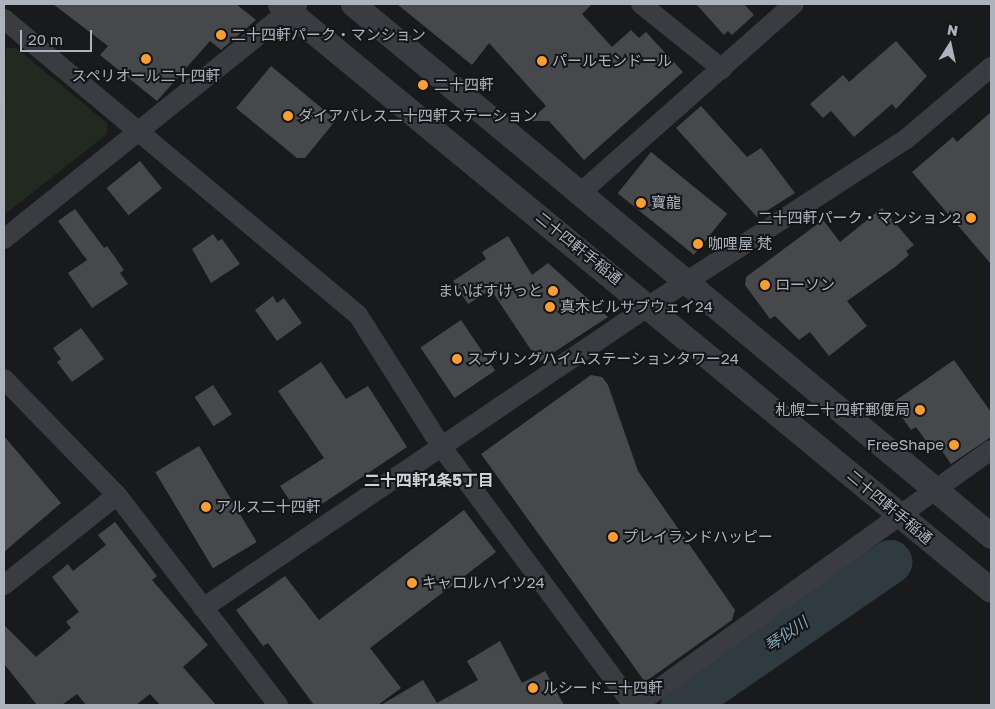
<!DOCTYPE html>
<html>
<head>
<meta charset="utf-8">
<style>
	body { margin:0 }
	#map { position:relative; width:995px; height:709px; overflow:hidden; background:#191a1c; font-family:"Golos Text","Noto Sans JP",sans-serif }
	div>[style] { position:absolute }
	.green>* { inset:0; background:#212a21 }
	.river>* { height:44px; margin:-22px; padding:0 22px; transform-origin:22px; border-radius:22px; background:#2f3b41 }
	.building>* { inset:0; background:#46484c; transform-origin:0 0 }
	.minor>* { height:20px; margin:-10px; padding:0 10px; transform-origin:10px; border-radius:10px; background:#3a3c41 }
	.tertiary>* { height:25px; margin:-12.5px; padding:0 12.5px; transform-origin:12.5px; border-radius:12.5px; background:#3a3c41 }
	.dots>* { width:14px; height:14px; translate:-50% -50%; box-sizing:border-box; border:2px solid #141517; border-radius:50% }
	span { translate:-50% -50%; white-space:nowrap; text-align:center; line-height:1.15; -webkit-text-stroke:4px #141517; paint-order:stroke }
	.poi-label { font-size:15px; color:#acb3bc }
	.left { translate:0 -50%; text-align:left }
	.right { translate:-100% -50%; text-align:right }
	.street-label { font-size:15px; color:#acb3bc }
	.neighbourhood-label { font-size:16px; color:#cdd1d8; font-weight:700 }
	.water-label { font-size:16px; color:#82a5b7; font-style:italic }
	.frame { position:absolute; inset:0; border:5px solid #acb3bc; pointer-events:none }
	.north { position:absolute; left:925px; top:20px; width:50px; height:50px; -webkit-text-stroke:4px #141517; paint-order:stroke; rotate:10deg; font-size:14px; font-weight:700; line-height:20px; text-align:center; color:#acb3bc }
	.north::after { content:''; display:block; margin:auto; width:18px; height:22px; background:#acb3bc; clip-path:polygon(50% 0,100% 100%,50% 72%,0 100%) }
	.scale { position:absolute; left:20px; top:30px; width:72px; height:22px; box-sizing:border-box; border:2px solid #acb3bc; border-top:0; padding-left:6px; font-size:15px; line-height:18px; white-space:nowrap; color:#acb3bc; -webkit-text-stroke:4px #141517; paint-order:stroke }
</style>
</head>
<body>
<div id="map">
	<div class="green">
		<i style="clip-path:polygon(6px 48px,16px 48px,107px 123px,107px 134px,4px 215px)"></i>
	</div>
	<div class="river">
		<i style="left:683px;top:705px;width:252px;rotate:-34.6deg"></i>
	</div>
	<div class="building">
		<i style="clip-path:polygon(53px 4px,236px 4px,256px 20px,221px 50px,210px 41px,157px 101px,100px 55px,108px 46px)"></i>
		<i style="clip-path:polygon(397px 4px,592px 4px,582px 14px,612px 47px,631px 30px,639px 38px,646px 32px,683px 72px,584px 160px,549px 121px,529px 121px,546px 106px,489px 43px,472px 65px)"></i>
		<i style="clip-path:polygon(696px 4px,744px 4px,754px 15px,732px 35px,728px 31px,724px 35px)"></i>
		<i style="clip-path:polygon(896px 41px,927px 76px,896px 109px,892px 104px,854px 137px,831px 111px,823px 118px,810px 104px,843px 75px,849px 82px)"></i>
		<i style="clip-path:polygon(271px 66px,336px 120px,305px 158px,297px 158px,236px 108px)"></i>
		<i style="clip-path:polygon(701px 106px,747px 157px,761px 148px,795px 193px,757px 217px,676px 128px)"></i>
		<i style="clip-path:polygon(991px 112px,991px 264px,912px 172px,953px 137px,957px 142px)"></i>
		<i style="left:651px;top:152px;width:98px;height:53px;rotate:39deg"></i>
		<i style="left:140px;top:161px;width:35px;height:43px;rotate:51deg"></i>
		<i style="clip-path:polygon(882px 208px,914px 245px,906px 251px,909px 255px,895px 267px,847px 301px,867px 326px,829px 356px,810px 332px,799px 340px,775px 316px,770px 319px,745px 285px,746px 277px,823px 220px,840px 242px)"></i>
		<i style="clip-path:polygon(75px 209px,104px 248px,107px 246px,124px 270px,120px 273px,128px 284px,92px 308px,68px 273px,87px 260px,58px 221px)"></i>
		<i style="clip-path:polygon(213px 234px,218px 241px,222px 239px,240px 264px,211px 283px,192px 249px)"></i>
		<i style="clip-path:polygon(508px 236px,532px 275px,548px 263px,608px 317px,539px 362px,491px 290px,468px 304px,453px 281px,486px 259px,482px 252px)"></i>
		<i style="clip-path:polygon(273px 296px,277px 303px,284px 298px,302px 323px,277px 341px,255px 310px)"></i>
		<i style="left:461px;top:320px;width:61px;height:49px;rotate:56deg"></i>
		<i style="clip-path:polygon(81px 328px,104px 359px,72px 382px,57px 362px,61px 359px,53px 348px)"></i>
		<i style="clip-path:polygon(954px 360px,991px 412px,991px 437px,951px 464px,940px 448px,934px 452px,916px 427px,911px 430px,892px 403px)"></i>
		<i style="clip-path:polygon(321px 362px,346px 399px,368px 386px,407px 447px,313px 510px,309px 503px,297px 511px,280px 486px,324px 458px,278px 391px)"></i>
		<i style="clip-path:polygon(591px 375px,602px 377px,608px 385px,638px 471px,735px 610px,732px 620px,645px 682px,481px 454px)"></i>
		<i style="left:213px;top:385px;width:35px;height:22px;rotate:57deg"></i>
		<i style="clip-path:polygon(4px 436px,61px 503px,4px 552px)"></i>
		<i style="left:199px;top:446px;width:112px;height:51px;rotate:59deg"></i>
		<i style="clip-path:polygon(464px 510px,496px 552px,370px 648px,401px 688px,378px 705px,314px 705px,268px 643px,263px 646px,236px 610px,285px 576px,319px 620px)"></i>
		<i style="clip-path:polygon(115px 522px,157px 576px,152px 580px,208px 645px,183px 667px,216px 705px,160px 705px,150px 694px,136px 705px,86px 705px,77px 694px,62px 705px,37px 705px,4px 664px,4px 625px,36px 657px,71px 628px,66px 622px,79px 612px,52px 577px,68px 564px,73px 571px,106px 545px,98px 535px)"></i>
		<i style="clip-path:polygon(500px 641px,522px 683px,545px 671px,564px 705px,381px 705px,423px 680px,437px 703px,478px 680px,467px 661px)"></i>
	</div>
	<div class="minor">
		<i style="left:641px;top:4px;width:104px;rotate:38.7deg"></i>
		<i style="left:4px;top:19px;width:461px;rotate:39.9deg"></i>
		<i style="left:358px;top:315px;width:159px;rotate:57.6deg"></i>
		<i style="left:443px;top:449px;width:319px;rotate:53.4deg"></i>
		<i style="left:578px;top:195px;width:288px;rotate:-41.5deg"></i>
		<i style="left:4px;top:239px;width:376px;rotate:-38.7deg"></i>
		<i style="left:4px;top:379px;width:162px;rotate:45.8deg"></i>
		<i style="left:117px;top:495px;width:265px;rotate:52.5deg"></i>
		<i style="left:4px;top:585px;width:144px;rotate:-38.5deg"></i>
		<i style="left:203px;top:608px;width:539px;rotate:-34.1deg"></i>
		<i style="left:649px;top:306px;width:305px;rotate:-33deg"></i>
		<i style="left:905px;top:140px;width:113px;rotate:-40.3deg"></i>
		<i style="left:636px;top:705px;width:437px;rotate:-35.7deg"></i>
	</div>
	<div class="tertiary">
		<i style="left:280px;top:4px;width:921px;rotate:39.5deg"></i>
		<i style="left:353px;top:4px;width:831px;rotate:39.82deg"></i>
	</div>
	<div class="dots">
		<i style="left:221px;top:35px;background:#f89e36"></i>
		<i style="left:146px;top:59px;background:#f89e36"></i>
		<i style="left:542px;top:61px;background:#f89e36"></i>
		<i style="left:423px;top:85px;background:#f89e36"></i>
		<i style="left:288px;top:116px;background:#f89e36"></i>
		<i style="left:641px;top:203px;background:#f89e36"></i>
		<i style="left:971px;top:218px;background:#f89e36"></i>
		<i style="left:698px;top:244px;background:#f89e36"></i>
		<i style="left:765px;top:285px;background:#f89e36"></i>
		<i style="left:553px;top:291px;background:#f89e36"></i>
		<i style="left:550px;top:307px;background:#f89e36"></i>
		<i style="left:457px;top:359px;background:#f89e36"></i>
		<i style="left:920px;top:410px;background:#f89e36"></i>
		<i style="left:954px;top:445px;background:#f89e36"></i>
		<i style="left:206px;top:507px;background:#f89e36"></i>
		<i style="left:613px;top:537px;background:#f89e36"></i>
		<i style="left:412px;top:583px;background:#f89e36"></i>
		<i style="left:533px;top:688px;background:#f89e36"></i>
	</div>
	<div class="poi-label">
		<span class="left" style="left:231px;top:35px">二十四軒パーク・マンション</span>
		<span class="left" style="left:552px;top:61px">パールモンドール</span>
		<span style="left:146px;top:76px">スペリオール二十四軒</span>
		<span class="left" style="left:434px;top:85px">二十四軒</span>
		<span class="left" style="left:298px;top:116px">ダイアパレス二十四軒ステーション</span>
		<span class="left" style="left:651px;top:203px">寶龍</span>
		<span class="right" style="left:961px;top:218px">二十四軒パーク・マンション2</span>
		<span class="left" style="left:708px;top:244px">咖哩屋 梵</span>
		<span class="left" style="left:775px;top:285px">ローソン</span>
		<span class="right" style="left:543px;top:291px">まいばすけっと</span>
		<span class="left" style="left:560px;top:307px">真木ビルサブウェイ24</span>
		<span class="left" style="left:467px;top:359px">スプリングハイムステーションタワー24</span>
		<span class="right" style="left:910px;top:410px">札幌二十四軒郵便局</span>
		<span class="right" style="left:944px;top:445px">FreeShape</span>
		<span class="left" style="left:216px;top:507px">アルス二十四軒</span>
		<span class="left" style="left:623px;top:537px">プレイランドハッピー</span>
		<span class="left" style="left:422px;top:583px">キャロルハイツ24</span>
		<span class="left" style="left:543px;top:688px">ルシード二十四軒</span>
	</div>
	<div class="street-label">
		<span style="left:579px;top:248px;rotate:39deg">二十四軒手稲通</span>
		<span style="left:890px;top:507px;rotate:40deg">二十四軒手稲通</span>
	</div>
	<div class="neighbourhood-label">
		<span style="left:429px;top:480px">二十四軒1条5丁目</span>
	</div>
	<div class="water-label">
		<span style="left:786px;top:634px;rotate:-35deg">琴似川</span>
	</div>
	<div class="frame"></div>
	<div class="north">N</div>
	<div class="scale">20 m</div>
</div>
</body>
</html>
